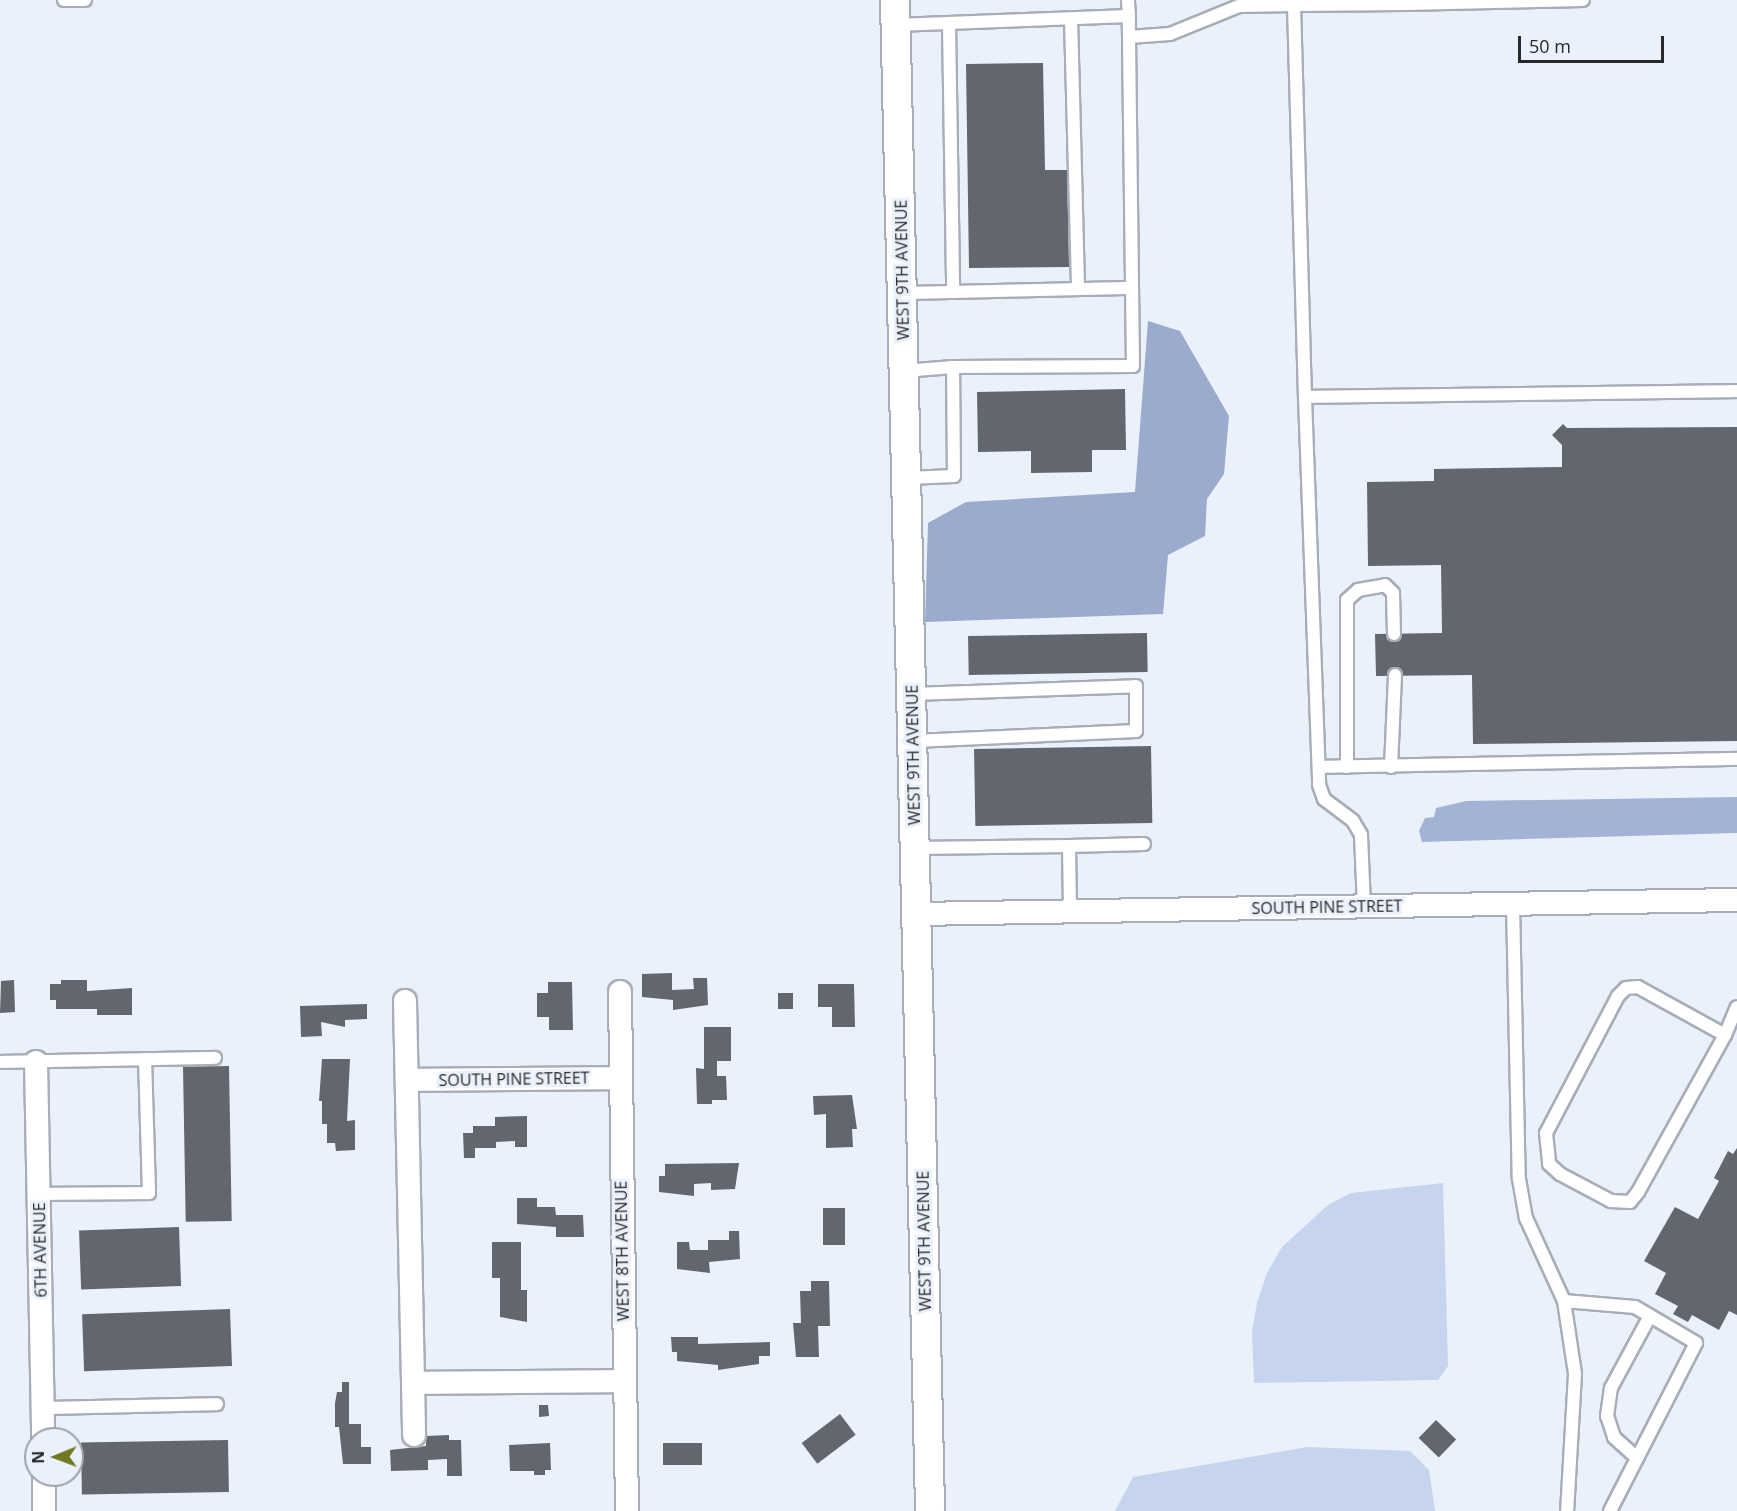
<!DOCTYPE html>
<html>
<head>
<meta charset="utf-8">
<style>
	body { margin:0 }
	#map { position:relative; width:1737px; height:1511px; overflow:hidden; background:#ebf1fb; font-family:"Open Sans",sans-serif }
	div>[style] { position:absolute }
	.green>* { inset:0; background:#c6d4ee }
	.forest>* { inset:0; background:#9aabcd }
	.water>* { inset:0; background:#a2b3d5 }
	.building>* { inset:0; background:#62666f; transform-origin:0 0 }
	.roads { filter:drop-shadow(2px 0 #a8adb7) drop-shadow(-2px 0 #a8adb7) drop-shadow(0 2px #a8adb7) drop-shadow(0 -2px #a8adb7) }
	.service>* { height:12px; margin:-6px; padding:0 6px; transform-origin:6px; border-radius:6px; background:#fff }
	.minor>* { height:22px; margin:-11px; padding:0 11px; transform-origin:11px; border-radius:11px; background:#fff }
	.tertiary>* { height:28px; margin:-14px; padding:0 14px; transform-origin:14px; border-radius:14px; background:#fff }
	span { translate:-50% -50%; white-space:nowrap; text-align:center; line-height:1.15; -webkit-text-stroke:6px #ebf1fb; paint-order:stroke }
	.street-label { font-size:16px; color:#27292d }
	.north { position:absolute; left:24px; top:1427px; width:60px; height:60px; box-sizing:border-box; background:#ebf1fb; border:2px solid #9da1a9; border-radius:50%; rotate:269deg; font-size:16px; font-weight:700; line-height:24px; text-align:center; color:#27292d }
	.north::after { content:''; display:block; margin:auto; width:21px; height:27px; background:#727821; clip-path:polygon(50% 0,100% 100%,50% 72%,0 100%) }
	.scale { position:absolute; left:1518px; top:36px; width:146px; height:27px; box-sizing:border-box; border:3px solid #27292d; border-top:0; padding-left:8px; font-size:18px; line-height:21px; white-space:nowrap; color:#27292d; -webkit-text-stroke:4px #ebf1fb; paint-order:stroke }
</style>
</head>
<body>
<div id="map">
	<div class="green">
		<i style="clip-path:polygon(1443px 1183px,1448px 1366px,1438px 1380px,1254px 1383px,1252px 1331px,1257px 1303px,1267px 1273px,1282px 1247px,1328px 1205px,1351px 1193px)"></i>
		<i style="clip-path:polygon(1308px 1447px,1410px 1451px,1429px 1470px,1435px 1511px,1115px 1511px,1133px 1477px)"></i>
	</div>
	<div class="forest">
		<i style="clip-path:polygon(1148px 321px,1180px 331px,1229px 416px,1224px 474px,1207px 499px,1205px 536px,1168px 555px,1163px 614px,925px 622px,928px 523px,966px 502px,1135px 492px)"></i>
	</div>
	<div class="water">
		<i style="clip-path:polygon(1737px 797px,1737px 833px,1422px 842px,1419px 831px,1425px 818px,1434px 817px,1436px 808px,1466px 801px)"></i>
	</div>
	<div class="building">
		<i style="clip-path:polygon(1043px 63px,1045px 170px,1067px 170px,1069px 267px,969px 268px,966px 64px)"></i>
		<i style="clip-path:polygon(1125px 389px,1126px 450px,1092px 450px,1092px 472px,1031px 473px,1031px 451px,978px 452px,977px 392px)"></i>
		<i style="clip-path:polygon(1563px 424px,1567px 428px,1737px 427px,1737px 741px,1473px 744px,1472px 675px,1376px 676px,1375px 634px,1442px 633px,1441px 565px,1368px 566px,1367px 482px,1434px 481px,1434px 469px,1562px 467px,1562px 445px,1552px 435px)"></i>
		<i style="left:1147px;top:633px;width:39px;height:179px;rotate:89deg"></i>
		<i style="left:1151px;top:746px;width:77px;height:177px;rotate:89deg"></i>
		<i style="clip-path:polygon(672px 973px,672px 990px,694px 989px,693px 978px,707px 978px,708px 1005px,673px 1010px,673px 1000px,642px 997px,642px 974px)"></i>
		<i style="clip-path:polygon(14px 980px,15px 1012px,0 1013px,1px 981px)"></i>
		<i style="clip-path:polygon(61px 980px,87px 980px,87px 991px,132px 988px,132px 1015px,97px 1015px,97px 1009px,56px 1009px,56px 1000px,50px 1000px,50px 984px,61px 984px)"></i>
		<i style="clip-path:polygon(548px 982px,572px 982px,573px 1030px,549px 1030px,549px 1017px,537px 1017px,537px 993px,548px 993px)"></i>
		<i style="clip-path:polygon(818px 984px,854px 984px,855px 1027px,832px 1027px,832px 1007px,818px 1007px)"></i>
		<i style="left:793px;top:993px;width:16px;height:15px;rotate:90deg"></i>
		<i style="clip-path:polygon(367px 1004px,367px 1019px,345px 1020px,345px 1027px,321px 1022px,322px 1036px,301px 1037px,300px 1006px)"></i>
		<i style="clip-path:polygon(704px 1027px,731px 1027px,731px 1061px,717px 1061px,717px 1076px,726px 1076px,727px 1100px,712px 1100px,712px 1104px,697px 1104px,696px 1068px,704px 1069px)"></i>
		<i style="clip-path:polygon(322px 1059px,350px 1059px,347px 1121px,355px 1120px,355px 1150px,336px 1151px,335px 1143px,327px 1143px,327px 1124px,322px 1124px,322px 1101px,319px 1101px)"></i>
		<i style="left:229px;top:1066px;width:155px;height:46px;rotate:89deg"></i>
		<i style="clip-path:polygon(852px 1095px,857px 1129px,852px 1129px,853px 1147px,826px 1148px,826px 1114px,814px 1115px,813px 1096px)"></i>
		<i style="clip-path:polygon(527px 1116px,527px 1147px,515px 1147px,515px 1141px,496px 1142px,496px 1148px,475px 1148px,475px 1158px,464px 1158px,463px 1133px,473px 1133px,473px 1126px,495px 1126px,495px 1117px)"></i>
		<i style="clip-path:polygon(1737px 1148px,1737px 1315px,1729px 1311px,1719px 1330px,1692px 1315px,1688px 1322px,1673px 1314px,1678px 1306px,1655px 1294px,1666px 1273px,1644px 1261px,1675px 1207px,1698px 1219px,1719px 1181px,1714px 1178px,1728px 1151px,1733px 1154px)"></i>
		<i style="clip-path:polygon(739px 1163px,735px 1189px,711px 1190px,711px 1183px,694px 1184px,694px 1196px,659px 1192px,659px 1176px,665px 1176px,665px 1164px)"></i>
		<i style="clip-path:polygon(517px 1198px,537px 1198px,537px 1207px,555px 1207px,556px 1215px,583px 1215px,584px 1237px,556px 1237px,556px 1227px,517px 1224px)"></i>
		<i style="left:823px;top:1208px;width:22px;height:37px"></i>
		<i style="left:179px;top:1227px;width:59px;height:100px;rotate:88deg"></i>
		<i style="clip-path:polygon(729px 1231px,739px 1231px,740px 1259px,709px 1262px,710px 1273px,677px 1269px,677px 1242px,689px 1242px,690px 1250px,708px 1250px,708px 1240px,729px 1240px)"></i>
		<i style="clip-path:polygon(492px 1242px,521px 1242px,521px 1290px,527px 1290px,527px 1322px,500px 1317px,500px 1278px,492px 1278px)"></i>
		<i style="clip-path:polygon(811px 1281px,829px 1281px,830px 1326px,818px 1326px,819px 1357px,796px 1357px,793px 1323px,801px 1323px,800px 1291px,811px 1291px)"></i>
		<i style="left:230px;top:1309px;width:57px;height:148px;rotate:88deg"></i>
		<i style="clip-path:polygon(671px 1337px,698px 1337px,698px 1344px,770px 1342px,770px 1356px,759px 1356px,759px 1364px,718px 1370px,718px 1365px,677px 1361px,677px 1352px,672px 1352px)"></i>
		<i style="clip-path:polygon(342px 1382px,349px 1382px,349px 1424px,361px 1424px,361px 1447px,371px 1447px,371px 1464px,343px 1464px,339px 1427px,335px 1427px,335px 1403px,337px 1392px,342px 1392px)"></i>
		<i style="clip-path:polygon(539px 1405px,548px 1405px,549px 1416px,539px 1417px)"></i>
		<i style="left:840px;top:1414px;width:26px;height:48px;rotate:53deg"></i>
		<i style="left:1436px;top:1420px;width:28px;height:25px;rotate:44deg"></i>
		<i style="clip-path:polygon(449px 1435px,449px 1440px,461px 1440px,462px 1476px,447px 1476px,447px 1459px,428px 1460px,428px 1470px,391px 1471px,390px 1450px,426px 1446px,426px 1436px)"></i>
		<i style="left:228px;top:1440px;width:52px;height:147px;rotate:89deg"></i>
		<i style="clip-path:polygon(550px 1443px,551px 1470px,545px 1470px,545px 1475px,534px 1475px,534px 1471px,510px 1471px,509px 1445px)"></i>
		<i style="left:702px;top:1443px;width:22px;height:39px;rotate:90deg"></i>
	</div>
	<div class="roads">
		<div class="service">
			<i style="left:64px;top:0;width:21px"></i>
			<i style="left:1403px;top:0;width:4px;rotate:76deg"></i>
			<i style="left:1404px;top:4px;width:110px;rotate:179.5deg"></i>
			<i style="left:1294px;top:5px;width:392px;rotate:88.4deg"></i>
			<i style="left:1305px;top:397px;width:432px;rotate:-0.8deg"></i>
			<i style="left:1404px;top:4px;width:179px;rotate:-1.3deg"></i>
			<i style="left:1071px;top:19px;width:270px;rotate:88.5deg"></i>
			<i style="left:949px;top:24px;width:268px;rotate:89.1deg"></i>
			<i style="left:896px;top:25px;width:233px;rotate:-2.2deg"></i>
			<i style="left:1129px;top:16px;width:16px;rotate:-94deg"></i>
			<i style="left:1129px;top:37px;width:41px;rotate:-4.2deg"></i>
			<i style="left:1170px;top:34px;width:74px;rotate:-22.1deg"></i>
			<i style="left:1239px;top:6px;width:55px;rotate:-1deg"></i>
			<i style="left:902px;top:293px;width:229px;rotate:-1.3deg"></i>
			<i style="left:904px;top:371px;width:49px;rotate:-4.7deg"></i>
			<i style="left:953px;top:367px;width:180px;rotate:-0.3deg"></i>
			<i style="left:1133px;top:366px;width:350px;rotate:-90.7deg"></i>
			<i style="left:1305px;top:397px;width:388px;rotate:87.9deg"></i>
			<i style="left:1319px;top:785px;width:15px;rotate:70deg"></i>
			<i style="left:1324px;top:799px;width:36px;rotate:37deg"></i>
			<i style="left:1353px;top:821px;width:16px;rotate:60deg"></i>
			<i style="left:1361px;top:835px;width:72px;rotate:87.6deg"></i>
			<i style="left:907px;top:478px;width:47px;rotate:-2.4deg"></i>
			<i style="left:954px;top:476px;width:109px;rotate:-90.5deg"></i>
			<i style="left:912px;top:694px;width:224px;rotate:-2deg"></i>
			<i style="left:1136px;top:686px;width:45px;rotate:90deg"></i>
			<i style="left:1136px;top:731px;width:222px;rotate:177.4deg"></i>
			<i style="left:1319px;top:767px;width:418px;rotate:-1.1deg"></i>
			<i style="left:1347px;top:767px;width:167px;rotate:-90deg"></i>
			<i style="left:1347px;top:600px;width:15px;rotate:-42deg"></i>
			<i style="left:1358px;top:590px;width:27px;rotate:-10deg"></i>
			<i style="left:1385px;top:585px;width:11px;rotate:45deg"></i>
			<i style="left:1393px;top:593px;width:41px;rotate:88.6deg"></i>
			<i style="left:1391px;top:767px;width:92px;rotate:-87.5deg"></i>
			<i style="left:1069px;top:846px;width:75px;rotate:-1.5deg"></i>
			<i style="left:915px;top:848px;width:154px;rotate:-0.7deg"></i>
			<i style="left:1069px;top:846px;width:65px;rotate:89.1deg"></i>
			<i style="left:1513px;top:904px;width:275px;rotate:88.8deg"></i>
			<i style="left:1519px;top:1179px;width:40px;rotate:80deg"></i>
			<i style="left:1526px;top:1218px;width:91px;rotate:65.4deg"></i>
			<i style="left:1564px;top:1301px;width:74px;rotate:81.4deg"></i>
			<i style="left:1575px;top:1374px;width:137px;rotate:93.3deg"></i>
			<i style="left:1725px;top:1035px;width:99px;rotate:-151.1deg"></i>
			<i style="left:1638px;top:987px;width:12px;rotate:175deg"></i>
			<i style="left:1626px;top:988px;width:11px;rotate:135deg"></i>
			<i style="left:1618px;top:996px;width:155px;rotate:117.7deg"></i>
			<i style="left:1546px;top:1133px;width:31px;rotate:84deg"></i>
			<i style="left:1549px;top:1164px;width:15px;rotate:42deg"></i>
			<i style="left:1560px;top:1174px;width:58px;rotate:27.9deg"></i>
			<i style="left:1611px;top:1201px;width:19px;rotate:3deg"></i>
			<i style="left:1630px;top:1202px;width:13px;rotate:-51deg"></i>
			<i style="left:1638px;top:1192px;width:179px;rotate:-61deg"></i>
			<i style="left:1725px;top:1035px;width:30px;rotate:-67deg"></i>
			<i style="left:0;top:1062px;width:215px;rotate:-1.1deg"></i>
			<i style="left:40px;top:1194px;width:109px;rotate:-0.5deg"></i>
			<i style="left:149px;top:1193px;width:134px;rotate:-91.7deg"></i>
			<i style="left:1564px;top:1301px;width:71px;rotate:4.8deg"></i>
			<i style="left:1635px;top:1307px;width:71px;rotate:30.5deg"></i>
			<i style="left:1696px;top:1343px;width:189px;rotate:117.1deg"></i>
			<i style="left:43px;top:1408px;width:174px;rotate:-1.3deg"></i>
			<i style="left:1637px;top:1458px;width:31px;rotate:-138deg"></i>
			<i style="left:1614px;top:1437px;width:22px;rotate:-108deg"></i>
			<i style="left:1607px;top:1416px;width:28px;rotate:-82deg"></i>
			<i style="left:1611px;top:1388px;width:82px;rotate:-61.6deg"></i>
		</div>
		<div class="minor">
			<i style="left:917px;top:914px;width:820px;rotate:-0.98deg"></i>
			<i style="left:620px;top:992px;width:519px;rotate:89.23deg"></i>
			<i style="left:405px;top:1001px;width:434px;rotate:88.8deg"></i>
			<i style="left:36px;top:1062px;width:377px;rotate:88.9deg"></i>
			<i style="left:408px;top:1080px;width:212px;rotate:-0.5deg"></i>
			<i style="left:414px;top:1383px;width:210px;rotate:-0.5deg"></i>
			<i style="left:44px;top:1475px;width:36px;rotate:90deg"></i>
		</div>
		<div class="tertiary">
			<i style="left:895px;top:0;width:1511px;rotate:88.67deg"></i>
		</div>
	</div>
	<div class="street-label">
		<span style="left:902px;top:270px;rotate:-91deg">WEST 9TH AVENUE</span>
		<span style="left:913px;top:755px;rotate:-91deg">WEST 9TH AVENUE</span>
		<span style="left:1327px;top:907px;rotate:-1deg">SOUTH PINE STREET</span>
		<span style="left:514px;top:1079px;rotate:-1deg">SOUTH PINE STREET</span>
		<span style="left:924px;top:1241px;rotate:-91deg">WEST 9TH AVENUE</span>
		<span style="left:40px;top:1250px;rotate:-91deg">6TH AVENUE</span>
		<span style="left:622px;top:1251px;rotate:-91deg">WEST 8TH AVENUE</span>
	</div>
	<div class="north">N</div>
	<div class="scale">50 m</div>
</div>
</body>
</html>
